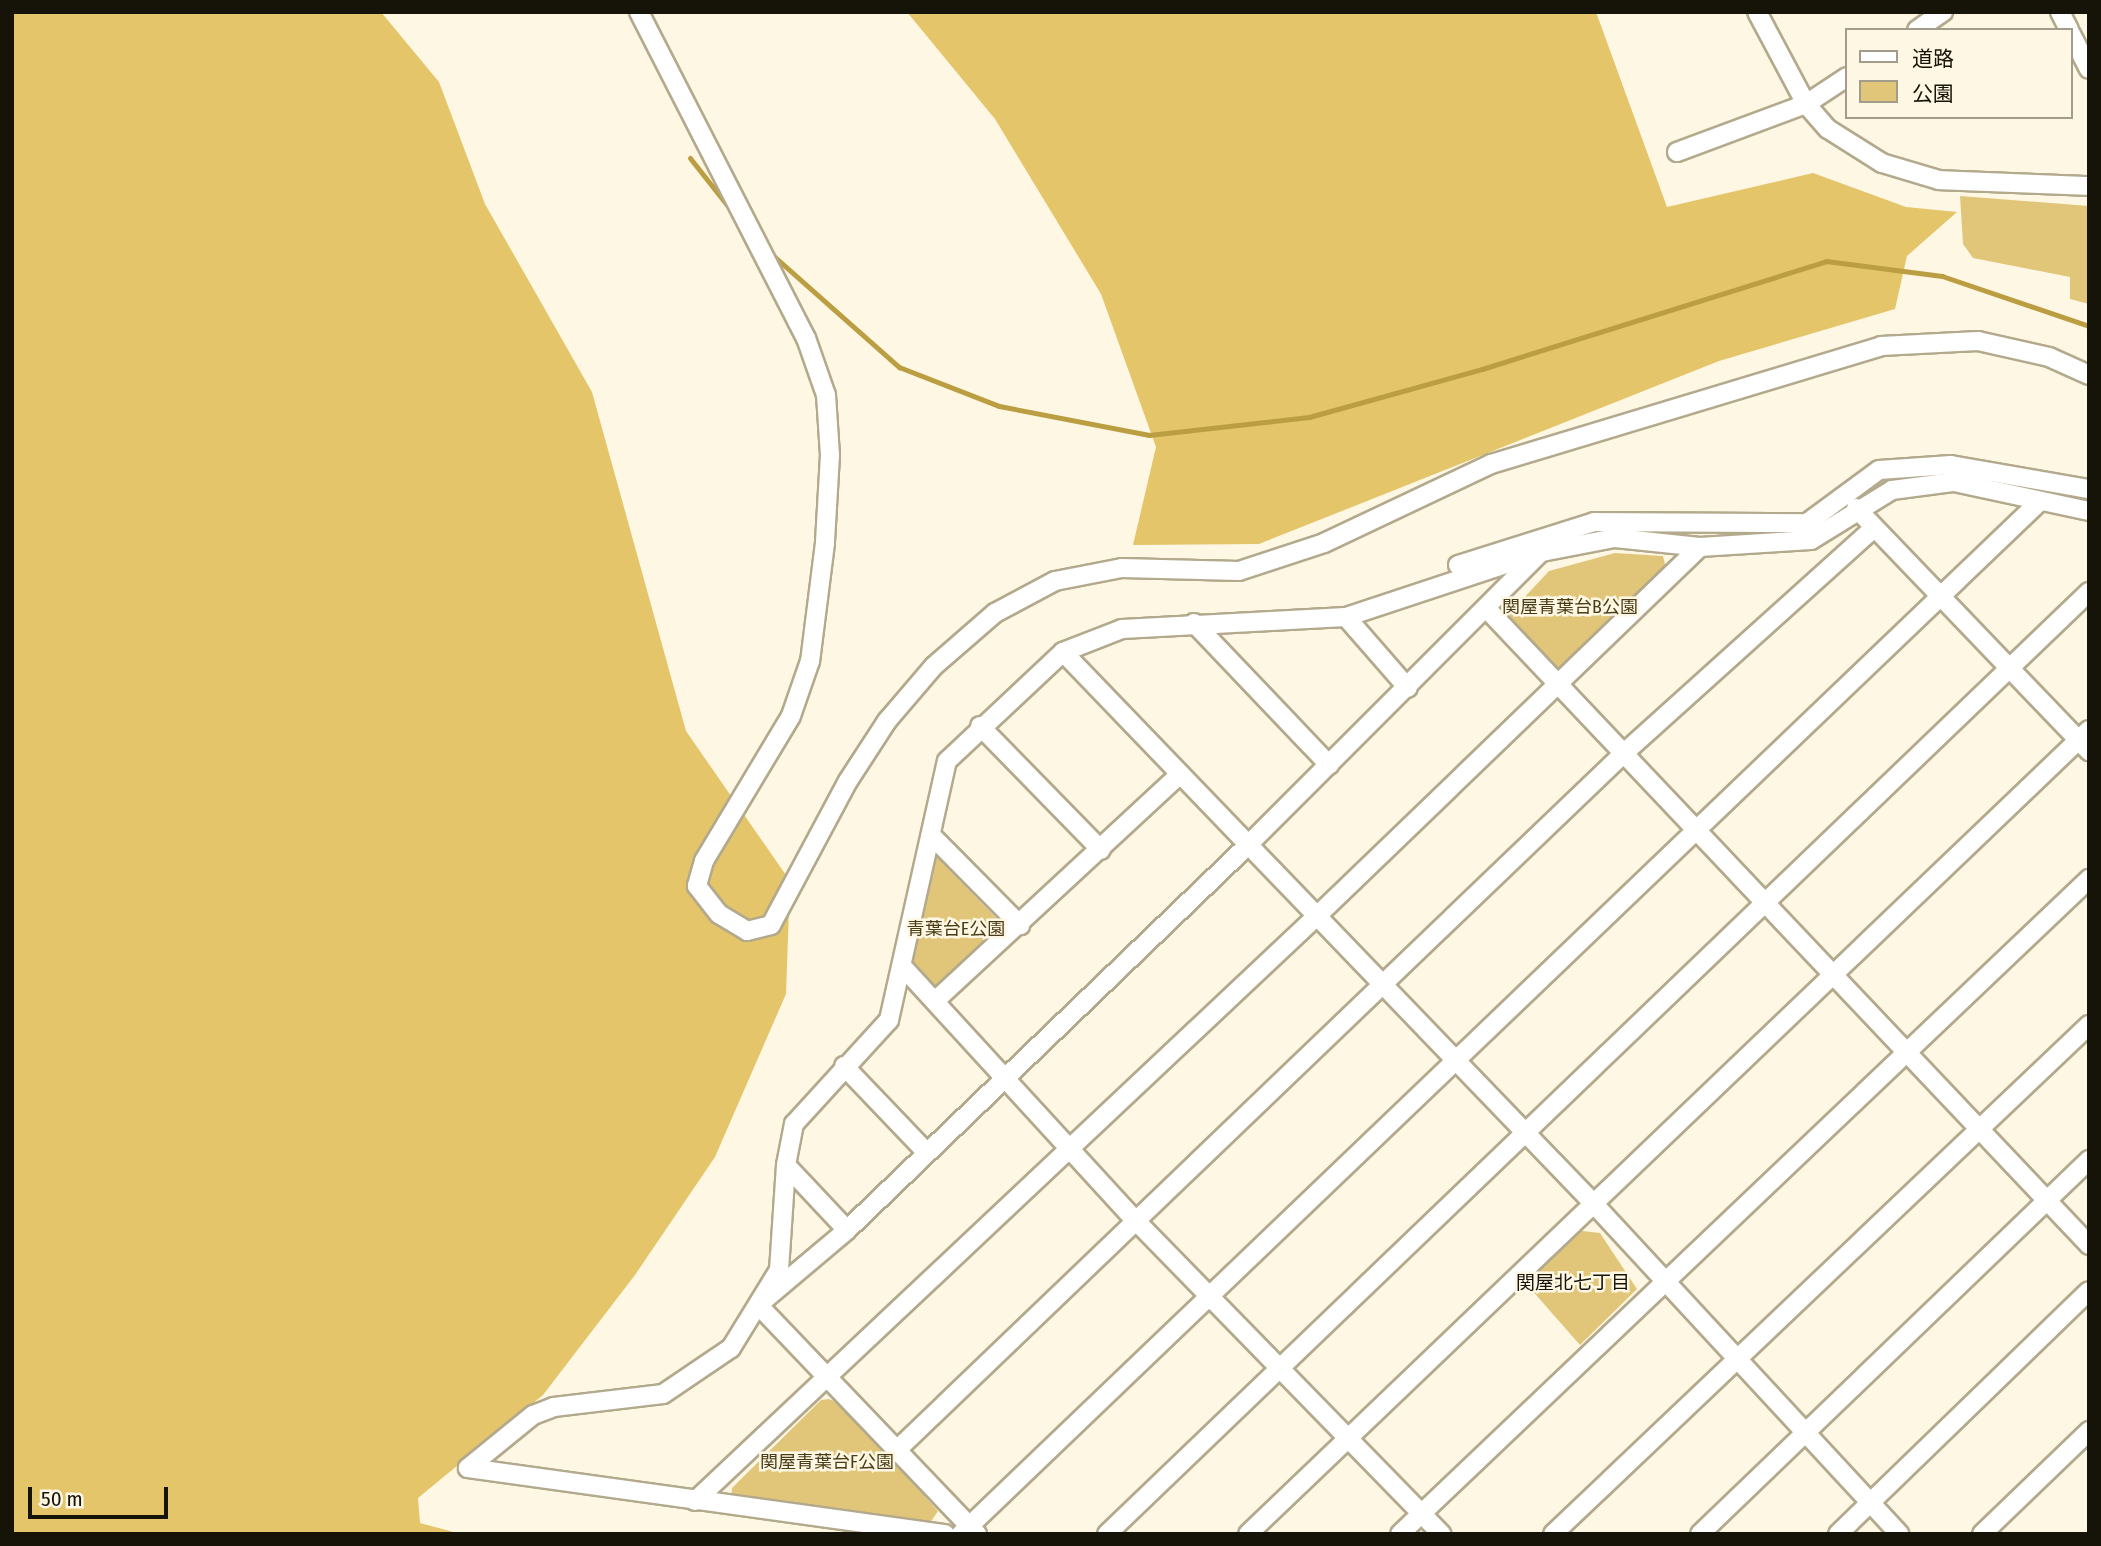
<!DOCTYPE html>
<html>
<head>
<meta charset="utf-8">
<style>
	body { margin:0 }
	#map { position:relative; width:2101px; height:1546px; overflow:hidden; background:#fef7e4; font-family:"Fira Sans Condensed","Noto Sans JP",sans-serif }
	div>[style] { position:absolute }
	.green>* { inset:0; background:#e1c679 }
	.forest>* { inset:0; background:#e4c56a }
	.stream>* { height:5px; margin:-2.5px; padding:0 2.5px; transform-origin:2.5px; border-radius:2.5px; background:#bc9e42 }
	.roads { filter:drop-shadow(2px 0 #b3a98c) drop-shadow(-2px 0 #b3a98c) drop-shadow(0 2px #b3a98c) drop-shadow(0 -2px #b3a98c) }
	.minor>* { height:18px; margin:-9px; padding:0 9px; transform-origin:9px; border-radius:9px; background:#fff }
	span { translate:-50% -50%; white-space:nowrap; text-align:center; line-height:1.15; -webkit-text-stroke:5px #fef7e4; paint-order:stroke }
	.park-label { font-size:18px; color:#4a3d16 }
	.neighbourhood-label { font-size:19px; color:#161308 }
	.frame { position:absolute; inset:0; border:14px solid #161308; pointer-events:none }
	.legend { position:absolute; left:1845px; top:28px; width:228px; height:91px; box-sizing:border-box; background:#fef7e4; border:2px solid #a19c8c; margin:0; padding:9px 12px; list-style:none; font-size:21px; color:#161308 }
	.legend li { display:flex; align-items:center; gap:14px; height:35px }
	.legend b { width:35px; border:2px solid #a19c8c }
	.scale { position:absolute; left:28px; top:1487px; width:140px; height:32px; box-sizing:border-box; border:4px solid #161308; border-top:0; padding-left:9px; font-size:21px; line-height:24px; white-space:nowrap; color:#161308; -webkit-text-stroke:5px #fef7e4; paint-order:stroke }
</style>
</head>
<body>
<div id="map">
	<div class="green">
		<i style="clip-path:polygon(1960px 196px,2089px 206px,2089px 304px,2070px 299px,2070px 277px,1973px 258px,1963px 244px)"></i>
		<i style="clip-path:polygon(1615px 553px,1663px 556px,1667px 572px,1555px 676px,1505px 623px,1507px 616px,1549px 571px)"></i>
		<i style="clip-path:polygon(934px 854px,1002px 924px,1002px 938px,941px 990px,930px 987px,912px 967px)"></i>
		<i style="clip-path:polygon(1574px 1230px,1600px 1233px,1637px 1289px,1580px 1345px,1523px 1280px)"></i>
		<i style="clip-path:polygon(829px 1399px,841px 1404px,938px 1511px,930px 1523px,731px 1500px,732px 1488px,821px 1400px)"></i>
	</div>
	<div class="forest">
		<i style="clip-path:polygon(12px 12px,381px 12px,439px 82px,485px 204px,592px 392px,686px 731px,790px 881px,786px 994px,715px 1157px,635px 1275px,543px 1395px,418px 1498px,420px 1523px,461px 1534px,12px 1534px)"></i>
		<i style="clip-path:polygon(907px 12px,1596px 12px,1667px 207px,1813px 173px,1906px 207px,1957px 212px,1907px 256px,1895px 309px,1719px 361px,1259px 544px,1133px 545px,1156px 447px,1101px 294px,995px 119px)"></i>
	</div>
	<div class="stream">
		<i style="left:690px;top:158px;width:71px;rotate:51.8deg"></i>
		<i style="left:769px;top:252px;width:174px;rotate:41.5deg"></i>
		<i style="left:899px;top:367px;width:107px;rotate:21.3deg"></i>
		<i style="left:999px;top:406px;width:153px;rotate:10.9deg"></i>
		<i style="left:1149px;top:435px;width:161px;rotate:-6.4deg"></i>
		<i style="left:1309px;top:417px;width:180px;rotate:-15.5deg"></i>
		<i style="left:1482px;top:369px;width:361px;rotate:-17.4deg"></i>
		<i style="left:1826px;top:261px;width:117px;rotate:7.4deg"></i>
		<i style="left:1942px;top:276px;width:155px;rotate:18.8deg"></i>
	</div>
	<div class="roads">
		<div class="minor">
			<i style="left:639px;top:12px;width:366px;rotate:62.9deg"></i>
			<i style="left:806px;top:338px;width:60px;rotate:70.7deg"></i>
			<i style="left:826px;top:395px;width:60px;rotate:86.2deg"></i>
			<i style="left:830px;top:455px;width:88px;rotate:93.3deg"></i>
			<i style="left:825px;top:543px;width:119px;rotate:97.2deg"></i>
			<i style="left:810px;top:661px;width:58px;rotate:109.1deg"></i>
			<i style="left:791px;top:716px;width:169px;rotate:121deg"></i>
			<i style="left:704px;top:861px;width:26px;rotate:106deg"></i>
			<i style="left:697px;top:886px;width:36px;rotate:52deg"></i>
			<i style="left:719px;top:914px;width:33px;rotate:31deg"></i>
			<i style="left:747px;top:931px;width:25px;rotate:-14deg"></i>
			<i style="left:771px;top:925px;width:163px;rotate:-61.9deg"></i>
			<i style="left:848px;top:781px;width:72px;rotate:-57deg"></i>
			<i style="left:887px;top:721px;width:72px;rotate:-49.5deg"></i>
			<i style="left:934px;top:666px;width:81px;rotate:-41deg"></i>
			<i style="left:995px;top:613px;width:68px;rotate:-28.1deg"></i>
			<i style="left:1055px;top:581px;width:68px;rotate:-11deg"></i>
			<i style="left:1122px;top:568px;width:117px;rotate:1.5deg"></i>
			<i style="left:1239px;top:571px;width:89px;rotate:-18.2deg"></i>
			<i style="left:1324px;top:543px;width:185px;rotate:-25.3deg"></i>
			<i style="left:1491px;top:464px;width:407px;rotate:-16.8deg"></i>
			<i style="left:1881px;top:346px;width:97px;rotate:-3deg"></i>
			<i style="left:1978px;top:341px;width:73px;rotate:12.7deg"></i>
			<i style="left:2049px;top:357px;width:44px;rotate:24.2deg"></i>
			<i style="left:2060px;top:12px;width:20px;rotate:63deg"></i>
			<i style="left:1917px;top:30px;width:32px;rotate:-35deg"></i>
			<i style="left:2071px;top:34px;width:39px;rotate:63deg"></i>
			<i style="left:1847px;top:77px;width:49px;rotate:146.6deg"></i>
			<i style="left:1806px;top:104px;width:33px;rotate:49deg"></i>
			<i style="left:1828px;top:129px;width:64px;rotate:32.2deg"></i>
			<i style="left:1882px;top:163px;width:59px;rotate:16.6deg"></i>
			<i style="left:1939px;top:180px;width:150px;rotate:2.3deg"></i>
			<i style="left:1677px;top:152px;width:138px;rotate:-20.4deg"></i>
			<i style="left:1806px;top:104px;width:104px;rotate:-118deg"></i>
			<i style="left:1856px;top:508px;width:337px;rotate:46.2deg"></i>
			<i style="left:1458px;top:565px;width:143px;rotate:-17.5deg"></i>
			<i style="left:1594px;top:522px;width:213px;rotate:0.3deg"></i>
			<i style="left:1807px;top:523px;width:89px;rotate:-36.4deg"></i>
			<i style="left:1879px;top:470px;width:72px;rotate:-4deg"></i>
			<i style="left:1951px;top:465px;width:140px;rotate:9.9deg"></i>
			<i style="left:1487px;top:609px;width:876px;rotate:46.57deg"></i>
			<i style="left:1346px;top:617px;width:94px;rotate:48.9deg"></i>
			<i style="left:1194px;top:623px;width:196px;rotate:46.4deg"></i>
			<i style="left:1063px;top:652px;width:765px;rotate:46.11deg"></i>
			<i style="left:1593px;top:1203px;width:451px;rotate:47.2deg"></i>
			<i style="left:980px;top:726px;width:173px;rotate:45.7deg"></i>
			<i style="left:931px;top:835px;width:127px;rotate:45.3deg"></i>
			<i style="left:903px;top:967px;width:346px;rotate:47.5deg"></i>
			<i style="left:1137px;top:1222px;width:436px;rotate:45.7deg"></i>
			<i style="left:935px;top:1001px;width:334px;rotate:-42.8deg"></i>
			<i style="left:844px;top:1066px;width:120px;rotate:46.3deg"></i>
			<i style="left:786px;top:1165px;width:42px;rotate:-79deg"></i>
			<i style="left:794px;top:1124px;width:141px;rotate:-47.6deg"></i>
			<i style="left:889px;top:1020px;width:265px;rotate:-77.4deg"></i>
			<i style="left:947px;top:761px;width:159px;rotate:-43.2deg"></i>
			<i style="left:1063px;top:652px;width:63px;rotate:-21.3deg"></i>
			<i style="left:1122px;top:629px;width:224px;rotate:-3.1deg"></i>
			<i style="left:1346px;top:617px;width:206px;rotate:-18.3deg"></i>
			<i style="left:1542px;top:552px;width:74px;rotate:-10.9deg"></i>
			<i style="left:1615px;top:538px;width:85px;rotate:6deg"></i>
			<i style="left:1700px;top:547px;width:111px;rotate:-3.6deg"></i>
			<i style="left:1811px;top:540px;width:95px;rotate:-31.7deg"></i>
			<i style="left:1892px;top:490px;width:63px;rotate:-7.4deg"></i>
			<i style="left:1954px;top:482px;width:138px;rotate:12.1deg"></i>
			<i style="left:847px;top:1230px;width:89px;rotate:-133.2deg"></i>
			<i style="left:786px;top:1165px;width:105px;rotate:93.8deg"></i>
			<i style="left:779px;top:1270px;width:92px;rotate:121.6deg"></i>
			<i style="left:731px;top:1348px;width:82px;rotate:145.9deg"></i>
			<i style="left:663px;top:1394px;width:110px;rotate:173.2deg"></i>
			<i style="left:554px;top:1407px;width:22px;rotate:159deg"></i>
			<i style="left:533px;top:1415px;width:84px;rotate:140.8deg"></i>
			<i style="left:468px;top:1468px;width:482px;rotate:7.9deg"></i>
			<i style="left:899px;top:1448px;width:1003px;rotate:-43.79deg"></i>
			<i style="left:1623px;top:754px;width:338px;rotate:-42deg"></i>
			<i style="left:695px;top:1501px;width:855px;rotate:-43.25deg"></i>
			<i style="left:1318px;top:915px;width:530px;rotate:-43.93deg"></i>
			<i style="left:961px;top:1534px;width:1494px;rotate:-43.75deg"></i>
			<i style="left:977px;top:1534px;width:317px;rotate:-133.7deg"></i>
			<i style="left:758px;top:1305px;width:116px;rotate:-40.1deg"></i>
			<i style="left:847px;top:1230px;width:556px;rotate:-43.83deg"></i>
			<i style="left:1248px;top:845px;width:412px;rotate:-45deg"></i>
			<i style="left:1107px;top:1534px;width:1361px;rotate:-43.81deg"></i>
			<i style="left:1248px;top:1534px;width:1163px;rotate:-43.71deg"></i>
			<i style="left:1400px;top:1534px;width:951px;rotate:-43.55deg"></i>
			<i style="left:1553px;top:1534px;width:739px;rotate:-43.52deg"></i>
			<i style="left:1700px;top:1534px;width:540px;rotate:-43.87deg"></i>
			<i style="left:1838px;top:1534px;width:349px;rotate:-44.1deg"></i>
			<i style="left:1982px;top:1534px;width:149px;rotate:-43.9deg"></i>
		</div>
	</div>
	<div class="park-label">
		<span style="left:1570px;top:607px">関屋青葉台B公園</span>
		<span style="left:956px;top:929px">青葉台E公園</span>
		<span style="left:827px;top:1462px">関屋青葉台F公園</span>
	</div>
	<div class="neighbourhood-label">
		<span style="left:1573px;top:1283px">関屋北七丁目</span>
	</div>
	<div class="frame"></div>
	<ul class="legend">
	<li><b style="height:9px;background:#fff"></b>道路</li>
	<li><b style="height:19px;background:#e1c679"></b>公園</li>
	</ul>
	<div class="scale">50 m</div>
</div>
</body>
</html>
